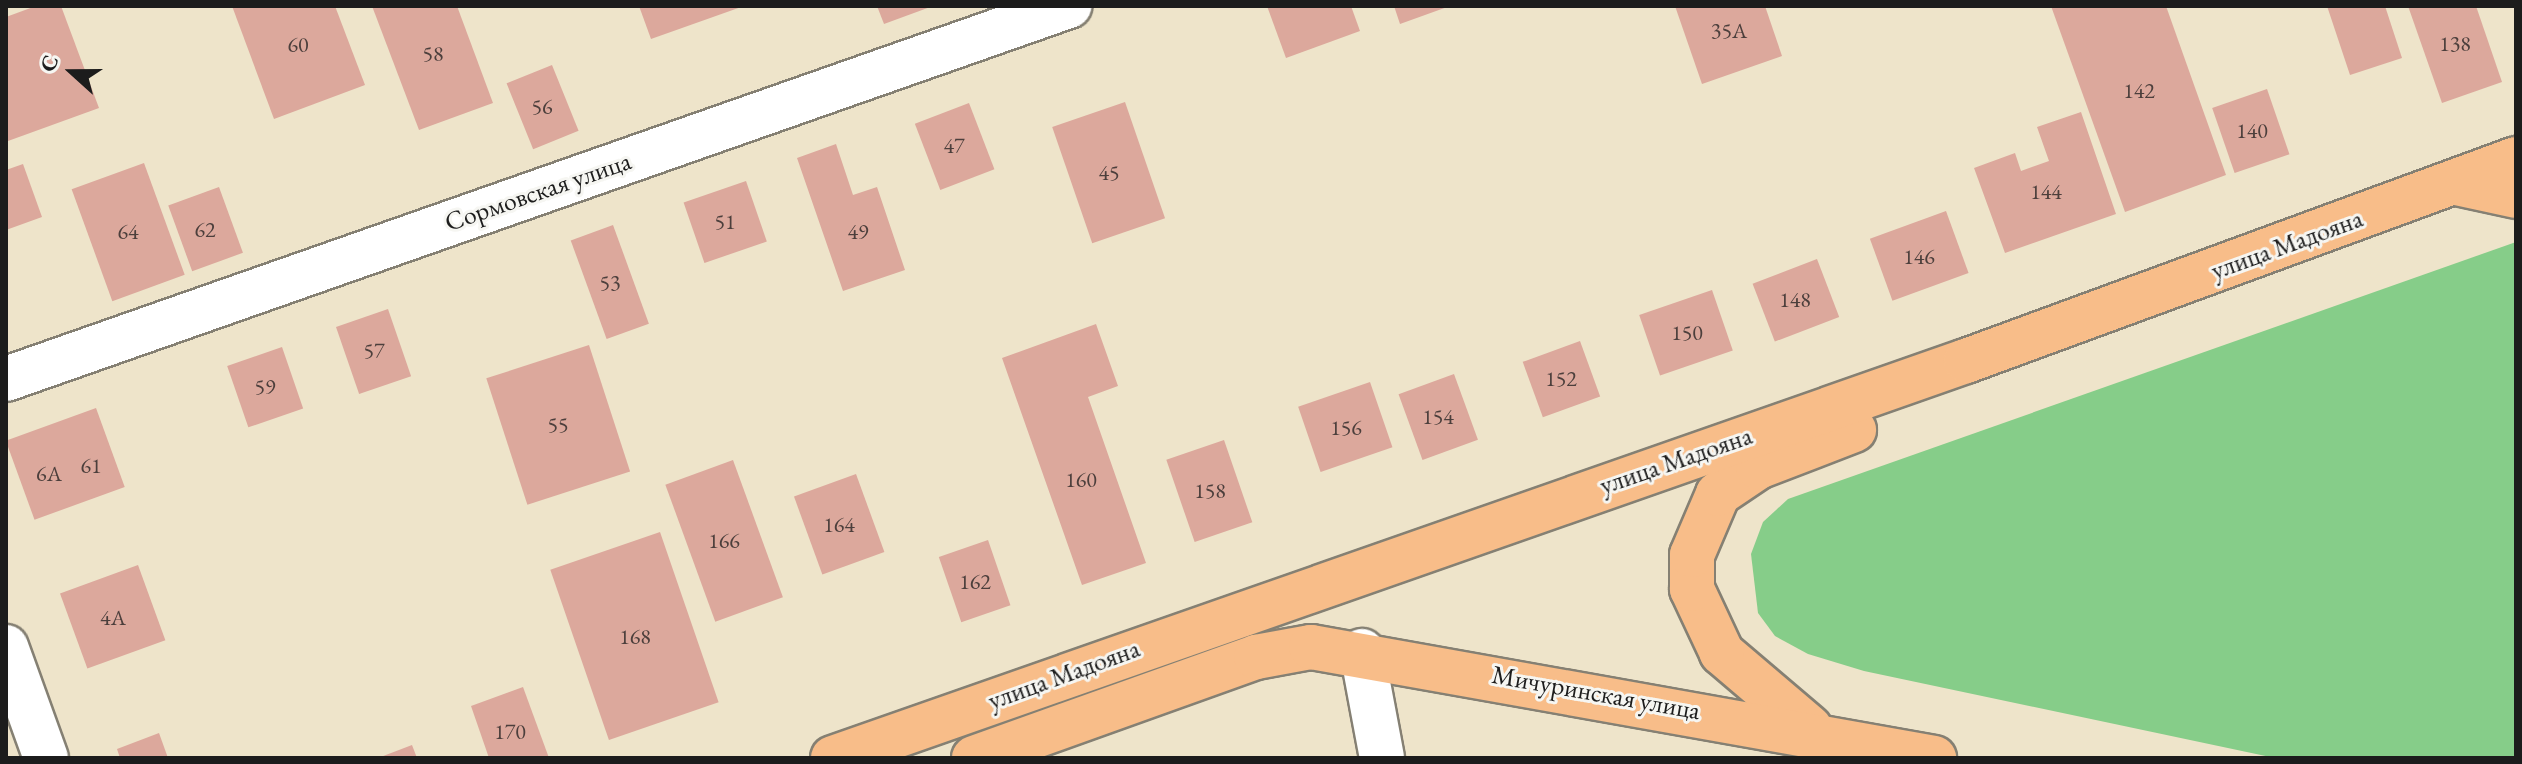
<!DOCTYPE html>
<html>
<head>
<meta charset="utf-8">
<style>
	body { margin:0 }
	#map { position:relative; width:2522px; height:764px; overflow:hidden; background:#eee4ca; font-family:"EB Garamond",serif }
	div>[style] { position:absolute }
	.green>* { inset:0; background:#86cd89 }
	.building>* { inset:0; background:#dca89c; transform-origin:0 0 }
	.roads { filter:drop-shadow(2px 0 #858073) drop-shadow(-2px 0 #858073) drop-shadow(0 2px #858073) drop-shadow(0 -2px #858073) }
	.minor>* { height:44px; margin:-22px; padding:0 22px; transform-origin:22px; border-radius:22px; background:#fff }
	.major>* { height:44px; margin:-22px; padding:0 22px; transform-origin:22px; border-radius:22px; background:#f8bd89 }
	span { translate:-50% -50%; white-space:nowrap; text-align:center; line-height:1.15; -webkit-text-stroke:6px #f6f6f2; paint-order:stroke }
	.number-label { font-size:22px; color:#4c3f3c }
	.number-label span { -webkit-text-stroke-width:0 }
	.street-label { font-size:26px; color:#1c1c1c }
	.frame { position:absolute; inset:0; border:8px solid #1c1c1c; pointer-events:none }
	.north { position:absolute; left:32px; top:32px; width:80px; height:80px; -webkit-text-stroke:6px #f6f6f2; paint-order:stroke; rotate:291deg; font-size:22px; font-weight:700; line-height:32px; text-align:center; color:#1c1c1c }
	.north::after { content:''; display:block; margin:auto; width:28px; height:36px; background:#1c1c1c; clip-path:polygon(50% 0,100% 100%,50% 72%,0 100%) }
</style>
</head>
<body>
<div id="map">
	<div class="green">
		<i style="clip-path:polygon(2516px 242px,2516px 758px,2275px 758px,1864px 671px,1808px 654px,1775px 636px,1758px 613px,1751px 554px,1763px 522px,1788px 499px)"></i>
	</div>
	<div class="building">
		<i style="clip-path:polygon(36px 6px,61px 6px,99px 108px,8px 141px,6px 17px)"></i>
		<i style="clip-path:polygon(232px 6px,335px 6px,365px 85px,274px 119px)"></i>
		<i style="clip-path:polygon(372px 6px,457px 6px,493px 103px,419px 130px)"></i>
		<i style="clip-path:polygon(639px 6px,744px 6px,651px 39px)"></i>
		<i style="clip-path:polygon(877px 6px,933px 6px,884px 24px)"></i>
		<i style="clip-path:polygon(1267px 6px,1351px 6px,1360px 31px,1286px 58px)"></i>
		<i style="clip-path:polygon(1394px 6px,1450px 6px,1400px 24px)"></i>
		<i style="clip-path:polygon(1675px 6px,1765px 6px,1782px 56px,1702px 84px)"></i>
		<i style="clip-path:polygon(2051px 6px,2166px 6px,2226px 175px,2125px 212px)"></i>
		<i style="clip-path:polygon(2327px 6px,2385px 6px,2402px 58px,2350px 75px)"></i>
		<i style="clip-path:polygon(2408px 6px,2476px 6px,2502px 82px,2442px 103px)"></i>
		<i style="left:552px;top:65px;width:71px;height:49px;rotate:68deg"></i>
		<i style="left:2267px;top:89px;width:69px;height:58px;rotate:71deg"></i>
		<i style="left:1125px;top:102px;width:123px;height:77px;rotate:71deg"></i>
		<i style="left:969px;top:103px;width:71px;height:58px;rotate:69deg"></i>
		<i style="clip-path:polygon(2081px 112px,2116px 214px,2005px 253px,1974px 168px,2015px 153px,2021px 171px,2049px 161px,2037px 127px)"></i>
		<i style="clip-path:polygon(836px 144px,853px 195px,877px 187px,905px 270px,843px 291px,797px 158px)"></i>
		<i style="left:144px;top:163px;width:119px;height:77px;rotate:70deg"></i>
		<i style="clip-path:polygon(23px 164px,42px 217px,6px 230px,6px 170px)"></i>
		<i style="left:746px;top:181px;width:64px;height:66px;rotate:71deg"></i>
		<i style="left:219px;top:187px;width:70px;height:54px;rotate:70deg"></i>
		<i style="left:1946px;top:211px;width:66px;height:81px;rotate:70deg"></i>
		<i style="left:613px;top:225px;width:105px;height:45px;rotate:70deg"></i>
		<i style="left:1817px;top:259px;width:62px;height:69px;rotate:69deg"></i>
		<i style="left:1712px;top:290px;width:64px;height:77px;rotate:71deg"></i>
		<i style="left:388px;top:309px;width:71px;height:55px;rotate:71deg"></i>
		<i style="clip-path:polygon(1096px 324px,1118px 386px,1088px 397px,1146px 563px,1082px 585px,1002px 358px)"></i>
		<i style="left:1580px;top:341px;width:59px;height:61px;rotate:70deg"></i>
		<i style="left:589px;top:345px;width:133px;height:108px;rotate:72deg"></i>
		<i style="left:282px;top:347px;width:65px;height:58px;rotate:71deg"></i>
		<i style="left:1454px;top:374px;width:70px;height:59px;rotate:70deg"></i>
		<i style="left:1370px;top:382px;width:69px;height:76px;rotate:71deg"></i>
		<i style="left:96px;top:408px;width:84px;height:96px;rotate:70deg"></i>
		<i style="left:1224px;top:440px;width:87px;height:61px;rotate:71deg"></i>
		<i style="left:733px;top:460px;width:146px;height:72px;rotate:70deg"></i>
		<i style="left:856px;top:474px;width:83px;height:66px;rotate:70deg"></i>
		<i style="left:660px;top:532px;width:180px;height:116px;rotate:71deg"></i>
		<i style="left:988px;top:540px;width:69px;height:52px;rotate:71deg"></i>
		<i style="left:138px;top:565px;width:80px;height:83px;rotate:70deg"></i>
		<i style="clip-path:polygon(523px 687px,549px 758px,489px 758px,471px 706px)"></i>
		<i style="clip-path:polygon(159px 733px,168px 758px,120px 758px,117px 749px)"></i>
		<i style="clip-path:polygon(412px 745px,417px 758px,378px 758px)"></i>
	</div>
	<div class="roads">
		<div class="minor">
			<i style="left:6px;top:379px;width:1127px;rotate:-19.34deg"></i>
			<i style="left:6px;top:647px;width:118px;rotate:70.2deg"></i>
			<i style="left:1362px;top:651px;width:109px;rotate:79.4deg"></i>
		</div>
		<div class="major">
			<i style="left:2456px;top:183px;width:61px;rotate:12.2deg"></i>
			<i style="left:1810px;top:728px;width:116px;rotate:-139.6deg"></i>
			<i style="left:1722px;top:653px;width:71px;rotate:-115.1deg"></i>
			<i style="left:1692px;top:589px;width:34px;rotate:-90deg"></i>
			<i style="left:1692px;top:555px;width:66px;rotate:-66.9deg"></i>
			<i style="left:1718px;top:494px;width:48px;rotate:-34deg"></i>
			<i style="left:1758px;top:467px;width:103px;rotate:-21.1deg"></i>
			<i style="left:833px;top:758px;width:1201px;rotate:-19.31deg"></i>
			<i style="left:1966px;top:361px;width:586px;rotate:-20.17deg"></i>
			<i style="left:974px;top:758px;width:300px;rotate:-19.7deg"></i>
			<i style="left:1256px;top:657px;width:56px;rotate:-10.3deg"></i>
			<i style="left:1311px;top:647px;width:633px;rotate:10.1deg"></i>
		</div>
	</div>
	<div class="number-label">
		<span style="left:1729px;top:31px">35А</span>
		<span style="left:2455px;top:44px">138</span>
		<span style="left:298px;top:45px">60</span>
		<span style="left:433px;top:54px">58</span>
		<span style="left:2139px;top:91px">142</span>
		<span style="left:542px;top:107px">56</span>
		<span style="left:2252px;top:131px">140</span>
		<span style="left:954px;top:146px">47</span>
		<span style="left:1109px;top:173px">45</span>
		<span style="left:2046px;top:192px">144</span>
		<span style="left:725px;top:222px">51</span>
		<span style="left:205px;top:230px">62</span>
		<span style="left:128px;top:232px">64</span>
		<span style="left:858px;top:232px">49</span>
		<span style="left:1919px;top:257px">146</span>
		<span style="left:610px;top:283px">53</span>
		<span style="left:1795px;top:300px">148</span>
		<span style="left:1687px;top:333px">150</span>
		<span style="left:374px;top:351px">57</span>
		<span style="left:1561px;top:379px">152</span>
		<span style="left:265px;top:387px">59</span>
		<span style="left:1438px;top:417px">154</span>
		<span style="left:558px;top:425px">55</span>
		<span style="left:1346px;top:428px">156</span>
		<span style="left:91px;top:466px">61</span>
		<span style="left:49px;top:474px">6А</span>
		<span style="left:1081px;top:480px">160</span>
		<span style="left:1210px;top:491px">158</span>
		<span style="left:839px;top:525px">164</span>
		<span style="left:724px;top:541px">166</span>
		<span style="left:975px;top:582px">162</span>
		<span style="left:113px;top:618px">4А</span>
		<span style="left:635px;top:637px">168</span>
		<span style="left:510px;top:732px">170</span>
	</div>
	<div class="street-label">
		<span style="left:538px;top:192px;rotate:-19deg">Сормовская улица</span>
		<span style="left:2287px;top:245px;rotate:-20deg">улица Мадояна</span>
		<span style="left:1676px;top:461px;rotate:-19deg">улица Мадояна</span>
		<span style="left:1064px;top:675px;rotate:-20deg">улица Мадояна</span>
		<span style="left:1596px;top:693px;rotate:10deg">Мичуринская улица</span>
	</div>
	<div class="frame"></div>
	<div class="north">С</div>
</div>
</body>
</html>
